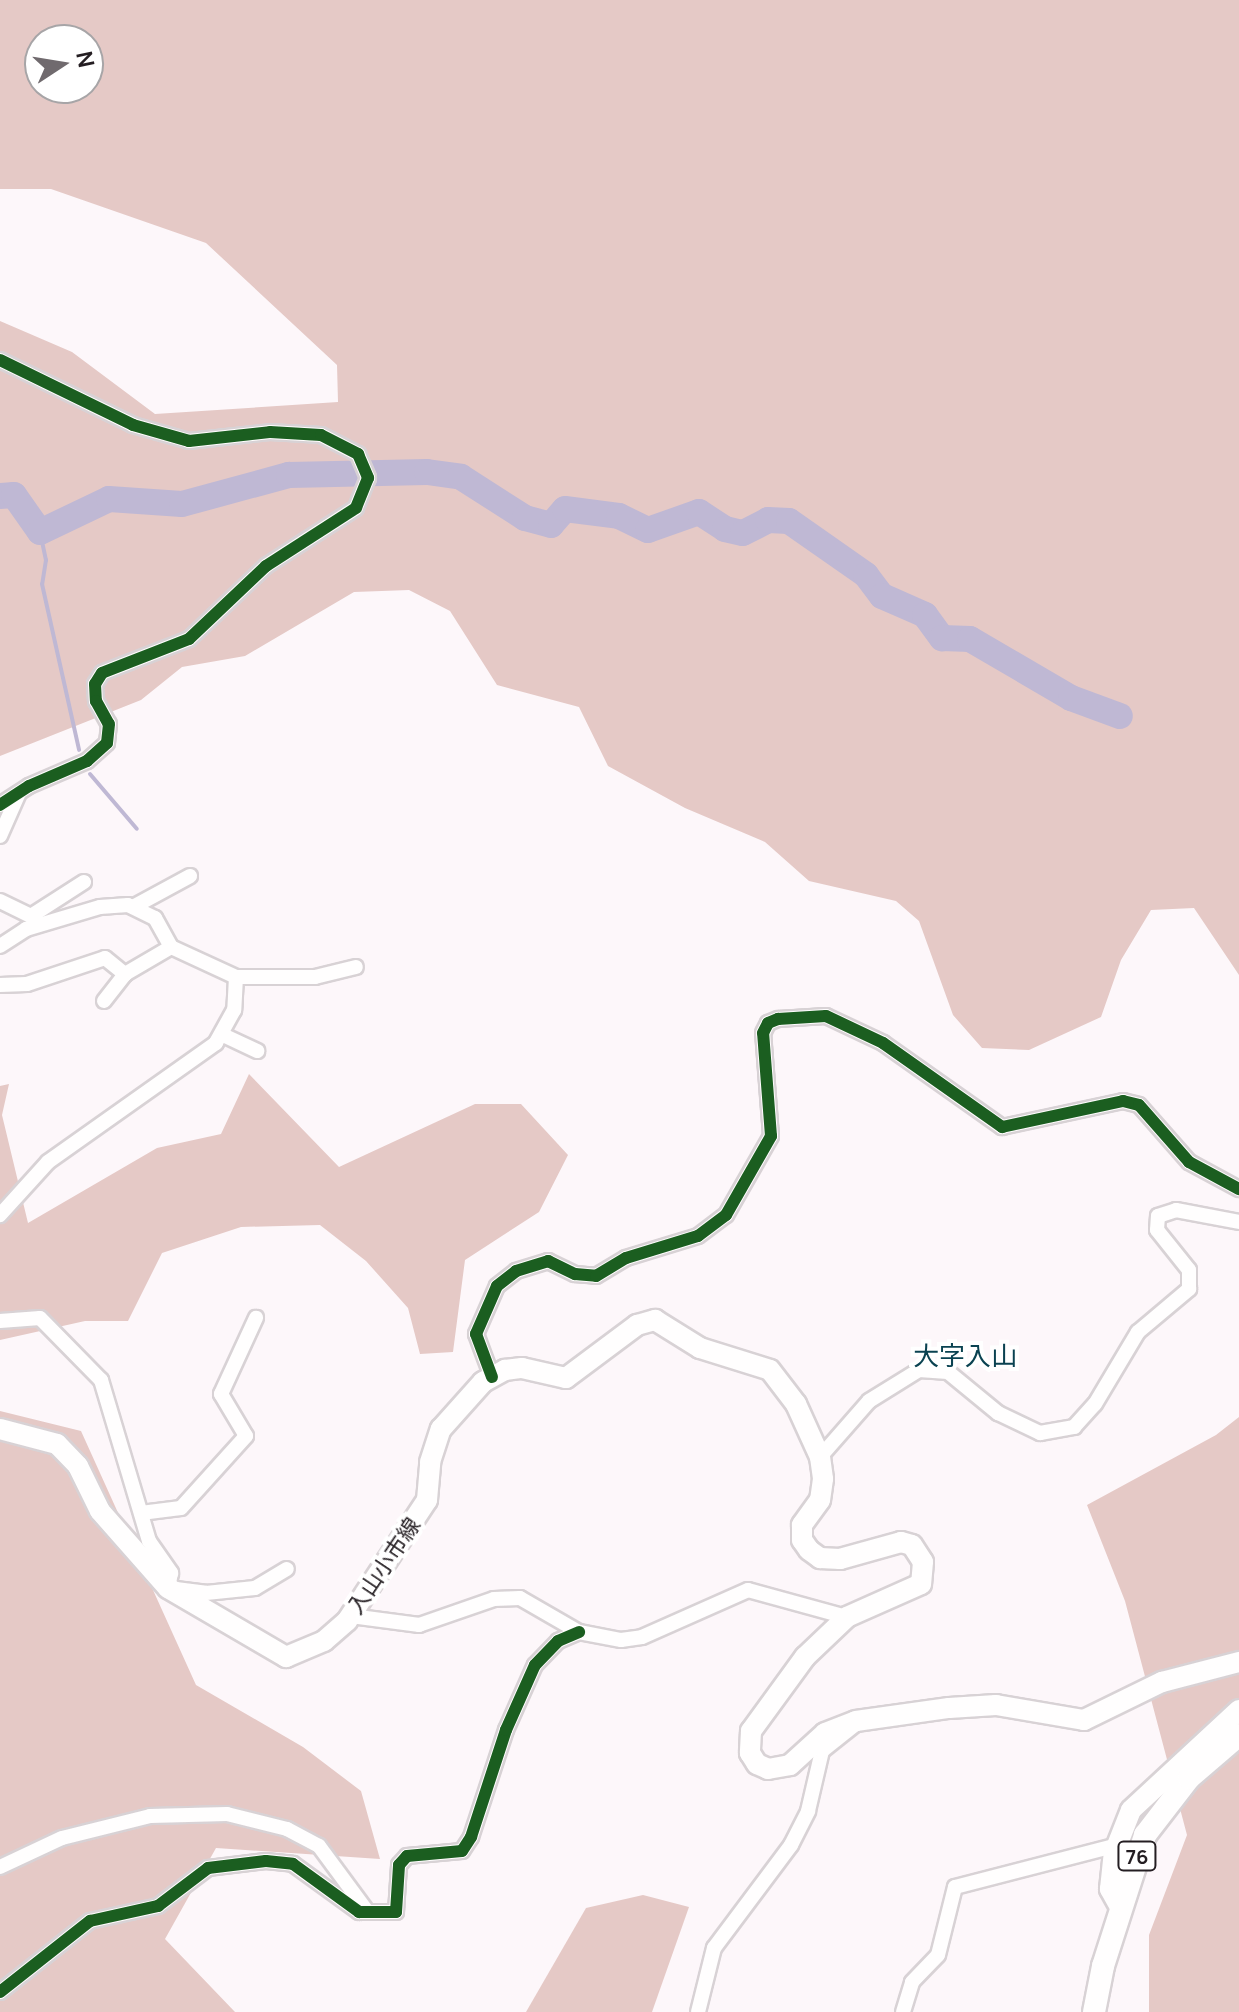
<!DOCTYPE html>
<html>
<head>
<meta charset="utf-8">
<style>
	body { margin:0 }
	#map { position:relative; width:1239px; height:2012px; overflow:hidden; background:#fdf7fa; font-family:Manrope,"Noto Sans JP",sans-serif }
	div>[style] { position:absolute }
	.forest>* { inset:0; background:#e5c9c6 }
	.stream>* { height:4px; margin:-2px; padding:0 2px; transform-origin:2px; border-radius:2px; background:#bfb8d4 }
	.river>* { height:26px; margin:-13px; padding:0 13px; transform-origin:13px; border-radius:13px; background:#bfb8d4 }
	.roads { filter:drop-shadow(2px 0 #d8d2d5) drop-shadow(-2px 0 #d8d2d5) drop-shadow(0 2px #d8d2d5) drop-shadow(0 -2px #d8d2d5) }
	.minor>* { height:14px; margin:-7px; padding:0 7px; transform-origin:7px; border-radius:7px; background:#fffefe }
	.secondary>* { height:20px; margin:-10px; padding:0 10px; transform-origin:10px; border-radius:10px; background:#fffefe }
	.primary>* { height:22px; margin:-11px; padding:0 11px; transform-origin:11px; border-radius:11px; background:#fffefe }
	.cycleway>* { height:12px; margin:-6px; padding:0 6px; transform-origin:6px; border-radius:6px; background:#1b5e20 }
	span { translate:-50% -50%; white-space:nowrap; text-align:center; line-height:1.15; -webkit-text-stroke:8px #fff; paint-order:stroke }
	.shield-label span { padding:2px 6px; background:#fff; border:2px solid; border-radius:6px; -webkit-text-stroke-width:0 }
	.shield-label { font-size:20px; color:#241e22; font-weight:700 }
	.street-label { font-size:22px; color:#241e22 }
	.quarter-label { font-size:26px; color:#0a4251 }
	.north { position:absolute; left:24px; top:24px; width:80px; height:80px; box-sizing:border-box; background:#fff; border:2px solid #a7a5a7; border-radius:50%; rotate:78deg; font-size:22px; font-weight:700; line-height:32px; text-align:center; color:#241e22 }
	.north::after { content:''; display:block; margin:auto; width:28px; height:36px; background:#706a6e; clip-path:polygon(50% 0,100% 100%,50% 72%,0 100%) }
</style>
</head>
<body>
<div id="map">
	<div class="forest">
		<i style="clip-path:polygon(evenodd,0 0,1239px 0,1239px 975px,1194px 908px,1151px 910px,1121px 960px,1101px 1017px,1029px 1050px,982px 1048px,953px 1015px,919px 921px,896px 901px,809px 881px,765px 842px,685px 808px,608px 766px,579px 707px,497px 685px,450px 611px,409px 590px,354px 592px,245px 656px,182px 667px,141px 700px,0 756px,0 321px,72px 352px,155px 414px,338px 402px,337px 365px,206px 243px,51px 189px,0 189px,0 0,40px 40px,88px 40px,88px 88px,40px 88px,40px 40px)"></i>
		<i style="clip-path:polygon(249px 1074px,339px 1167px,475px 1104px,521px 1104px,568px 1155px,539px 1212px,465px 1260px,453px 1352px,420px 1354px,408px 1308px,366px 1261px,320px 1225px,241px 1227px,162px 1253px,128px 1321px,85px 1321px,0 1340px,0 1086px,9px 1084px,2px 1115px,28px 1223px,157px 1148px,221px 1134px)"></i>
		<i style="clip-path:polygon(0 1411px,81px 1431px,196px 1685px,303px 1747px,361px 1791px,380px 1859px,216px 1848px,165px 1939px,235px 2012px,0 2012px)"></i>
		<i style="clip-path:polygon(1239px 1417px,1239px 2012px,1149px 2012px,1149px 1935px,1187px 1835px,1125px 1601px,1087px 1505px,1216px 1435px)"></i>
		<i style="clip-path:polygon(643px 1895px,689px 1907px,652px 2012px,526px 2012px,586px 1908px)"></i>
	</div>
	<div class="stream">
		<i style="left:40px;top:532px;width:29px;rotate:78deg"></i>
		<i style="left:46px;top:560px;width:24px;rotate:99deg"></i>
		<i style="left:42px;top:584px;width:170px;rotate:77.4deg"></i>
		<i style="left:90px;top:774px;width:72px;rotate:49.5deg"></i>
	</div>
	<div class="river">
		<i style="left:0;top:496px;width:14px;rotate:-4deg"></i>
		<i style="left:14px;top:495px;width:45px;rotate:54.9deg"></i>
		<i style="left:40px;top:532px;width:76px;rotate:-25.6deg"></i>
		<i style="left:109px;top:499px;width:73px;rotate:3.9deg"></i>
		<i style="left:182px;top:504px;width:111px;rotate:-15.2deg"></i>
		<i style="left:289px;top:475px;width:138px;rotate:-1.2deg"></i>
		<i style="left:427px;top:472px;width:34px;rotate:8deg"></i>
		<i style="left:461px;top:477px;width:76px;rotate:32.6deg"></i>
		<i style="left:525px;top:518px;width:27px;rotate:15deg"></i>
		<i style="left:551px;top:525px;width:21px;rotate:-49deg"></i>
		<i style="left:565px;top:509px;width:54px;rotate:7.4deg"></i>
		<i style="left:619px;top:516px;width:32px;rotate:26deg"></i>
		<i style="left:648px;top:530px;width:54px;rotate:-19.4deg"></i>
		<i style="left:699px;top:512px;width:31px;rotate:33deg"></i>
		<i style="left:725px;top:529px;width:18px;rotate:13deg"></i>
		<i style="left:743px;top:533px;width:28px;rotate:-27deg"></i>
		<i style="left:768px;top:520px;width:21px;rotate:3deg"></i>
		<i style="left:789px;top:521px;width:94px;rotate:35deg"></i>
		<i style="left:866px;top:575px;width:26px;rotate:53deg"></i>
		<i style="left:882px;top:596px;width:47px;rotate:23.8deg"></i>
		<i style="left:925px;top:615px;width:29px;rotate:54deg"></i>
		<i style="left:942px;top:638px;width:28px;rotate:2deg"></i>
		<i style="left:970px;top:639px;width:117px;rotate:30.3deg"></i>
		<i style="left:1071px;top:698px;width:52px;rotate:20.2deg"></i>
	</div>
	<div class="roads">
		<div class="minor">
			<i style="left:0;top:360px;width:148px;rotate:26deg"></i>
			<i style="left:133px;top:425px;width:58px;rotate:15.9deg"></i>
			<i style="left:189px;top:441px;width:81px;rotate:-6.3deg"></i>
			<i style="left:270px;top:432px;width:51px;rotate:3.4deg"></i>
			<i style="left:321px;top:435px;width:42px;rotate:27.2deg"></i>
			<i style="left:358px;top:454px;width:26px;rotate:67deg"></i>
			<i style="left:368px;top:478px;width:32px;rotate:112deg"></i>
			<i style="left:356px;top:508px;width:107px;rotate:147.2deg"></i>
			<i style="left:266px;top:566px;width:106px;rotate:136.5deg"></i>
			<i style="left:189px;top:639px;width:93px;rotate:158.7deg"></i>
			<i style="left:102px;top:673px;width:13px;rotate:122deg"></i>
			<i style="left:95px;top:684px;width:17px;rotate:87deg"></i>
			<i style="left:96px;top:701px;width:26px;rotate:61deg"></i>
			<i style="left:109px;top:724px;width:19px;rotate:96deg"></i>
			<i style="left:107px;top:743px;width:27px;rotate:138deg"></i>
			<i style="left:87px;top:761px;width:63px;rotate:156.7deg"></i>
			<i style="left:29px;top:786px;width:35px;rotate:147deg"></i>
			<i style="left:0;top:836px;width:47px;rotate:-66.2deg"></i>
			<i style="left:0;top:901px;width:34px;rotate:26deg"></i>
			<i style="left:31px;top:916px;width:63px;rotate:-32.7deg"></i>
			<i style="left:133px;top:907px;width:65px;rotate:-28.5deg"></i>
			<i style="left:0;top:946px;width:31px;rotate:-33deg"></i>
			<i style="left:26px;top:929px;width:77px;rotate:-16.6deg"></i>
			<i style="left:100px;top:907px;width:28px;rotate:-4deg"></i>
			<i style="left:128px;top:905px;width:30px;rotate:26deg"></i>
			<i style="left:155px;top:918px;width:33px;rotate:61deg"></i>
			<i style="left:171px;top:947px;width:72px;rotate:24.8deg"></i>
			<i style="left:236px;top:977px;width:33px;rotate:93deg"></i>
			<i style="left:234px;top:1010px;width:38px;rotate:119deg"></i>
			<i style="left:216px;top:1043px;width:206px;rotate:144.7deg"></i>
			<i style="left:48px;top:1162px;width:72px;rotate:132.2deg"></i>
			<i style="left:236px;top:977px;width:79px"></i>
			<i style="left:315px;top:977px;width:42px;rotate:-13.7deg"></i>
			<i style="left:0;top:985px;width:27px;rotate:-2deg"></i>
			<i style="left:27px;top:984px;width:82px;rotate:-18.4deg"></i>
			<i style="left:105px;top:958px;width:26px;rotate:39deg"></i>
			<i style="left:125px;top:974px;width:53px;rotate:-30.4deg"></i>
			<i style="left:104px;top:1001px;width:34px;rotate:-52deg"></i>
			<i style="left:223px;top:1035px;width:38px;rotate:25deg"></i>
			<i style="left:0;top:1321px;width:40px;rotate:-4.3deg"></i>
			<i style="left:40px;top:1318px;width:87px;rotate:45.5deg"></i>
			<i style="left:101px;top:1380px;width:168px;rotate:73.4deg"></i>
			<i style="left:149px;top:1541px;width:39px;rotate:55deg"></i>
			<i style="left:171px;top:1573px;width:15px;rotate:101deg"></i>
			<i style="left:168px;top:1588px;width:38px;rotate:7deg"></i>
			<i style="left:206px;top:1593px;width:49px;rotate:-5.8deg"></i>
			<i style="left:255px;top:1588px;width:37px;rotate:-31deg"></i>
			<i style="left:492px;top:1377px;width:46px;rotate:-110.4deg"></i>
			<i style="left:476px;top:1334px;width:52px;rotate:-66.4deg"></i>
			<i style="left:497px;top:1286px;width:24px;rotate:-38deg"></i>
			<i style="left:516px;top:1271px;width:34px;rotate:-17deg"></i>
			<i style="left:548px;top:1261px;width:30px;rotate:26deg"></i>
			<i style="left:575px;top:1274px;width:21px;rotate:5deg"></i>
			<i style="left:596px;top:1276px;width:35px;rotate:-31deg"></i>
			<i style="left:626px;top:1258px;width:75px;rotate:-17deg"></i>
			<i style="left:698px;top:1236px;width:35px;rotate:-37deg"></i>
			<i style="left:726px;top:1215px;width:91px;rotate:-60.3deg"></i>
			<i style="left:771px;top:1136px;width:103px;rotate:-94.4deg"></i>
			<i style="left:763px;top:1033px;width:11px;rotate:-63deg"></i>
			<i style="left:768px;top:1023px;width:11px;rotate:-22deg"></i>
			<i style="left:778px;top:1019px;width:48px;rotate:-3.6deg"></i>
			<i style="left:826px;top:1016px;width:63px;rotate:25.3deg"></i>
			<i style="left:883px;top:1043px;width:146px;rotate:35.2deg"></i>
			<i style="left:1002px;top:1127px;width:124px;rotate:-12.1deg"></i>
			<i style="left:1123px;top:1101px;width:16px;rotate:14deg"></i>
			<i style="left:1139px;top:1105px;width:76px;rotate:48.7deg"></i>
			<i style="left:1189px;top:1162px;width:57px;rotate:28.4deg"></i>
			<i style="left:820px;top:1457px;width:74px;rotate:-48.8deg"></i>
			<i style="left:869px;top:1401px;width:59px;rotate:-31.8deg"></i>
			<i style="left:919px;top:1370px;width:29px;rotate:4deg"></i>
			<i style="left:948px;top:1372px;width:65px;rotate:39.4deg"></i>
			<i style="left:998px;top:1413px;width:47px;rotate:25.5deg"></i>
			<i style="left:1040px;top:1433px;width:35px;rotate:-10deg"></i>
			<i style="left:1074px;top:1427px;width:31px;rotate:-48deg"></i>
			<i style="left:1095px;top:1404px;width:84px;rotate:-59.2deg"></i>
			<i style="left:1138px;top:1332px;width:67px;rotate:-40.1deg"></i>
			<i style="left:1189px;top:1289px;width:19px;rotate:-90deg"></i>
			<i style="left:1189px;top:1270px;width:51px;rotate:-128.7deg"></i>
			<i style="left:1157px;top:1230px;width:14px;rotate:-86deg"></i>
			<i style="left:1158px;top:1216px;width:19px;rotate:-18deg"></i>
			<i style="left:1176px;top:1210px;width:64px;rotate:10.8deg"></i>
			<i style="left:141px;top:1513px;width:40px;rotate:-7.1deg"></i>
			<i style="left:181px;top:1508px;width:97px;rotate:-47.9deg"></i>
			<i style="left:246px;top:1436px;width:49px;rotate:-120.8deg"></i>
			<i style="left:221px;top:1394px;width:84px;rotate:-65.3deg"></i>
			<i style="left:351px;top:1616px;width:69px;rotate:7.5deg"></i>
			<i style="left:419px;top:1625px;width:79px;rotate:-19.1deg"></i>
			<i style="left:494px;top:1599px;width:26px;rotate:-2deg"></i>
			<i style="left:520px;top:1598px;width:68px;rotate:30deg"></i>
			<i style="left:579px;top:1632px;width:43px;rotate:10.8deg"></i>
			<i style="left:621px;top:1640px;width:21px;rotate:-8deg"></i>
			<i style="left:642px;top:1637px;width:116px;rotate:-23.9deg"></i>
			<i style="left:748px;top:1590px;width:103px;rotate:15.3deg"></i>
			<i style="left:0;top:1867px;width:68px;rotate:-25.1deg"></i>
			<i style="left:62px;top:1838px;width:91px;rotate:-14deg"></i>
			<i style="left:150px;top:1816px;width:77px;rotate:-1.5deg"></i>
			<i style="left:227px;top:1814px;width:62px;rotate:14deg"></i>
			<i style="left:287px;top:1829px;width:36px;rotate:28deg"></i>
			<i style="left:319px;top:1846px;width:81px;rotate:53.6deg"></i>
			<i style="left:0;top:1992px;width:115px;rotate:-38.3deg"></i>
			<i style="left:90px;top:1921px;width:70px;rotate:-12.4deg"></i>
			<i style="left:158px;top:1906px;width:63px;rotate:-37.2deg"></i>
			<i style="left:208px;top:1868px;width:58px;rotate:-6.9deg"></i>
			<i style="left:266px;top:1861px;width:27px;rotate:6deg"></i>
			<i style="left:293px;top:1864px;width:82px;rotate:36deg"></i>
			<i style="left:359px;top:1912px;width:37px"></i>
			<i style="left:396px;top:1912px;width:47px;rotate:-86.3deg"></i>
			<i style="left:399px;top:1865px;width:12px;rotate:-48deg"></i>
			<i style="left:407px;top:1856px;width:55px;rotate:-5.2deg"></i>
			<i style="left:462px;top:1851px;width:17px;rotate:-57deg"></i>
			<i style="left:471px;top:1837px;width:113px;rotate:-71.9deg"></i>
			<i style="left:506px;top:1730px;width:71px;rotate:-66deg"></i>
			<i style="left:535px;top:1665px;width:33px;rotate:-46deg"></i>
			<i style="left:558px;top:1641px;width:23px;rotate:-23deg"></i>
			<i style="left:698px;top:2012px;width:66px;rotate:-76deg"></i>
			<i style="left:714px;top:1948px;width:129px;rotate:-53.2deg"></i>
			<i style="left:791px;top:1845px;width:38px;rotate:-63deg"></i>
			<i style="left:808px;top:1811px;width:62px;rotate:-76.9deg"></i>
			<i style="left:822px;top:1751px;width:43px;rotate:-38.5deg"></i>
			<i style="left:903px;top:2012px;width:31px;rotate:-73deg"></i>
			<i style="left:912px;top:1982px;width:37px;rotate:-46deg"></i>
			<i style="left:938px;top:1955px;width:70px;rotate:-76deg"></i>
			<i style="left:955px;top:1887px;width:167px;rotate:-14.5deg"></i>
		</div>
		<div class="secondary">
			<i style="left:0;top:1429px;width:59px;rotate:14.7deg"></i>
			<i style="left:57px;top:1444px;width:30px;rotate:46deg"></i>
			<i style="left:78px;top:1466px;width:50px;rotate:63.9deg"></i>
			<i style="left:100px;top:1511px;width:103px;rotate:48.6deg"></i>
			<i style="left:168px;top:1588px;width:137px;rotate:30.3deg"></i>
			<i style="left:286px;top:1657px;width:41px;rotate:-22.8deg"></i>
			<i style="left:324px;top:1641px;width:30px;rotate:-41deg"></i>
			<i style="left:347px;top:1621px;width:145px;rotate:-56.5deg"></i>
			<i style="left:427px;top:1500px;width:38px;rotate:-85deg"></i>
			<i style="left:430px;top:1462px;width:35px;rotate:-72deg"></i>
			<i style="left:441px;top:1429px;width:63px;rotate:-48.2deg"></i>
			<i style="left:483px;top:1382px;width:25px;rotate:-29deg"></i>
			<i style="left:505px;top:1370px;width:17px;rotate:-7deg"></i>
			<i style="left:522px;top:1368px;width:45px;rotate:12.8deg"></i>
			<i style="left:566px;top:1378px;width:89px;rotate:-36.7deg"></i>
			<i style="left:637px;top:1325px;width:19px;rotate:-16deg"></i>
			<i style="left:655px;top:1320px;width:53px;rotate:31.9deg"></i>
			<i style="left:700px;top:1348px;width:73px;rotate:17.4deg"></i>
			<i style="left:770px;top:1370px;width:43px;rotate:52.6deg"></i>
			<i style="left:796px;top:1404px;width:58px;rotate:65.6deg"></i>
			<i style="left:820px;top:1457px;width:22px;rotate:82deg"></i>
			<i style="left:823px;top:1479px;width:21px;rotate:98deg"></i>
			<i style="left:820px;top:1500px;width:31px;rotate:126deg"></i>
			<i style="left:802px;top:1525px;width:15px;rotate:90deg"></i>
			<i style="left:802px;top:1540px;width:12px;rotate:55deg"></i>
			<i style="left:809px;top:1550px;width:14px;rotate:36deg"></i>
			<i style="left:820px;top:1558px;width:20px;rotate:3deg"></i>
			<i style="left:840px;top:1559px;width:63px;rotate:-15.6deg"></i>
			<i style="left:901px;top:1542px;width:11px;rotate:15deg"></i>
			<i style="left:912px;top:1545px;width:20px;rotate:57deg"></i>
			<i style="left:923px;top:1562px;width:22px;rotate:95deg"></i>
			<i style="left:921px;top:1584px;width:81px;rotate:156deg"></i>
			<i style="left:847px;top:1617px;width:58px;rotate:136.4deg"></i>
			<i style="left:805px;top:1657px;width:92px;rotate:126.1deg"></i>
			<i style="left:751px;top:1731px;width:22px;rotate:93deg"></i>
			<i style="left:750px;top:1753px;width:13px;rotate:58deg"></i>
			<i style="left:757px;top:1764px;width:12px;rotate:24deg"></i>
			<i style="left:768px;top:1769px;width:22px;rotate:-10deg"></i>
			<i style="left:790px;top:1765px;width:47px;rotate:-42.4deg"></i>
			<i style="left:825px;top:1733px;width:33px;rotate:-21deg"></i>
			<i style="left:856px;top:1721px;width:94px;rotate:-8deg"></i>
			<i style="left:949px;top:1708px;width:47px;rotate:-3.7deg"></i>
			<i style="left:996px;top:1705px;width:89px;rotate:9.7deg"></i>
			<i style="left:1084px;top:1720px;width:87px;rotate:-26deg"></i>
			<i style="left:1162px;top:1682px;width:80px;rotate:-14.6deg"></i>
			<i style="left:1121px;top:1909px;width:23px;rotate:-119deg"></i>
			<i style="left:1110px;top:1889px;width:36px;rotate:-84deg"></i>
			<i style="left:1114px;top:1853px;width:46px;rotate:-68.4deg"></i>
			<i style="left:1131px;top:1810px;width:147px;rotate:-42.8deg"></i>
		</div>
		<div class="primary">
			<i style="left:1094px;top:2012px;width:47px;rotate:-78.9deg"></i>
			<i style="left:1103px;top:1966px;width:138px;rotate:-72.2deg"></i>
			<i style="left:1145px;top:1835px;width:72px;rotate:-52.3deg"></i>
			<i style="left:1189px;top:1778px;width:66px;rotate:-40.7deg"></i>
		</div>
	</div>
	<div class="cycleway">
		<i style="left:0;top:360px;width:148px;rotate:26deg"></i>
		<i style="left:133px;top:425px;width:58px;rotate:15.9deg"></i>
		<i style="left:189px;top:441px;width:81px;rotate:-6.3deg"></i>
		<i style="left:270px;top:432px;width:51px;rotate:3.4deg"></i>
		<i style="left:321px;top:435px;width:42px;rotate:27.2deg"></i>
		<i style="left:358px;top:454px;width:26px;rotate:67deg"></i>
		<i style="left:368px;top:478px;width:32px;rotate:112deg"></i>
		<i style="left:356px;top:508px;width:107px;rotate:147.2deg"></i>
		<i style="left:266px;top:566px;width:106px;rotate:136.5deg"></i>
		<i style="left:189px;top:639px;width:93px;rotate:158.7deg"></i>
		<i style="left:102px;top:673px;width:13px;rotate:122deg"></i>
		<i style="left:95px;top:684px;width:17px;rotate:87deg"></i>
		<i style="left:96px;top:701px;width:26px;rotate:61deg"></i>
		<i style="left:109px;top:724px;width:19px;rotate:96deg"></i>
		<i style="left:107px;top:743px;width:27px;rotate:138deg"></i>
		<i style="left:87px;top:761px;width:63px;rotate:156.7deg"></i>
		<i style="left:29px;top:786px;width:35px;rotate:147deg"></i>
		<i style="left:492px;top:1377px;width:46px;rotate:-110.4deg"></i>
		<i style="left:476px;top:1334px;width:52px;rotate:-66.4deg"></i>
		<i style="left:497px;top:1286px;width:24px;rotate:-38deg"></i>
		<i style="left:516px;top:1271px;width:34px;rotate:-17deg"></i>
		<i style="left:548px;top:1261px;width:30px;rotate:26deg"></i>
		<i style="left:575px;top:1274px;width:21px;rotate:5deg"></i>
		<i style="left:596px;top:1276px;width:35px;rotate:-31deg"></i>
		<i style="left:626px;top:1258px;width:75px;rotate:-17deg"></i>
		<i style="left:698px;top:1236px;width:35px;rotate:-37deg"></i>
		<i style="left:726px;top:1215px;width:91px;rotate:-60.3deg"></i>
		<i style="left:771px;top:1136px;width:103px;rotate:-94.4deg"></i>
		<i style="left:763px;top:1033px;width:11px;rotate:-63deg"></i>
		<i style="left:768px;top:1023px;width:11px;rotate:-22deg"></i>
		<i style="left:778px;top:1019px;width:48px;rotate:-3.6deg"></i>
		<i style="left:826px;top:1016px;width:63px;rotate:25.3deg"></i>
		<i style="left:883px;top:1043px;width:146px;rotate:35.2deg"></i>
		<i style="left:1002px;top:1127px;width:124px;rotate:-12.1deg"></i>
		<i style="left:1123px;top:1101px;width:16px;rotate:14deg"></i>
		<i style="left:1139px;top:1105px;width:76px;rotate:48.7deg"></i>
		<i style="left:1189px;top:1162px;width:57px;rotate:28.4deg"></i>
		<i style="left:0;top:1992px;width:115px;rotate:-38.3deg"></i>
		<i style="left:90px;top:1921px;width:70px;rotate:-12.4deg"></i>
		<i style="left:158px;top:1906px;width:63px;rotate:-37.2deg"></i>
		<i style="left:208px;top:1868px;width:58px;rotate:-6.9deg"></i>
		<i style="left:266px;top:1861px;width:27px;rotate:6deg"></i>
		<i style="left:293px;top:1864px;width:82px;rotate:36deg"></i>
		<i style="left:359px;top:1912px;width:37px"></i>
		<i style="left:396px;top:1912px;width:47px;rotate:-86.3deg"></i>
		<i style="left:399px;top:1865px;width:12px;rotate:-48deg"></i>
		<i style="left:407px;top:1856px;width:55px;rotate:-5.2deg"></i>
		<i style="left:462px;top:1851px;width:17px;rotate:-57deg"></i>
		<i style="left:471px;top:1837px;width:113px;rotate:-71.9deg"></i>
		<i style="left:506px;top:1730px;width:71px;rotate:-66deg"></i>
		<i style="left:535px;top:1665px;width:33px;rotate:-46deg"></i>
		<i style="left:558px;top:1641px;width:23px;rotate:-23deg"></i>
	</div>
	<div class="shield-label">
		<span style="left:1137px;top:1856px">76</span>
	</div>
	<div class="street-label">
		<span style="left:384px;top:1566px;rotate:-56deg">入山小市線</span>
	</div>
	<div class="quarter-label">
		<span style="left:965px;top:1356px">大字入山</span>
	</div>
	<div class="north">N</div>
</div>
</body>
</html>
